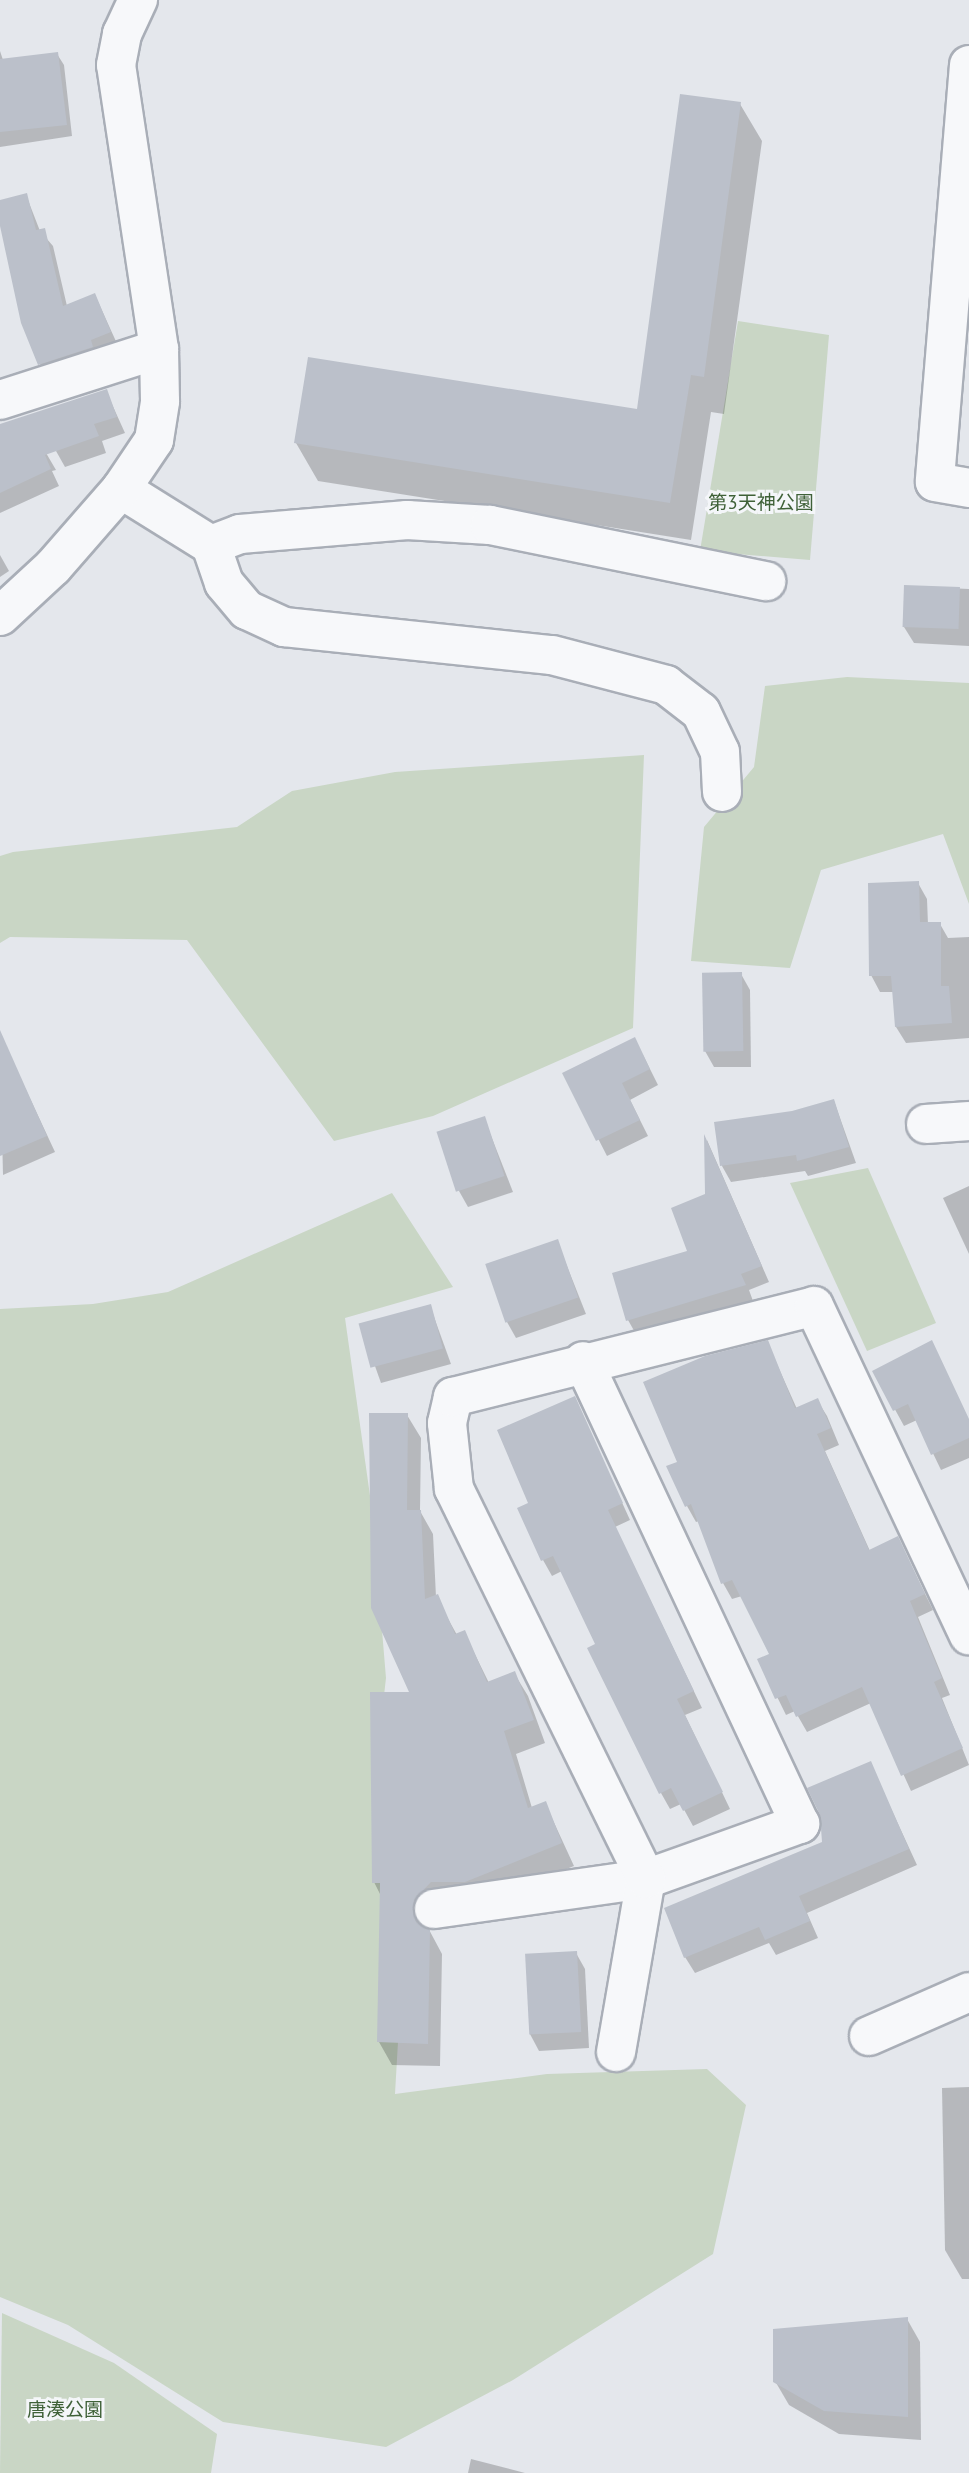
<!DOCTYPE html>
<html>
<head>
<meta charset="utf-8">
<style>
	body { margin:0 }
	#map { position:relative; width:969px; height:2473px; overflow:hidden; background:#e4e7ec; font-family:"PT Sans","Noto Sans JP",sans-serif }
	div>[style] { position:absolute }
	.green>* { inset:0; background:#c9d6c5 }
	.shadow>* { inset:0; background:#0003 }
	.building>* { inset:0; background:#bbc0ca; transform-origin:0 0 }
	.roads { filter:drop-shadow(2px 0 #a9aeb7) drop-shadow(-2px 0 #a9aeb7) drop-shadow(0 2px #a9aeb7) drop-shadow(0 -2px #a9aeb7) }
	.minor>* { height:38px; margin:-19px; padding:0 19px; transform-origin:19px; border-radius:19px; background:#f7f8fa }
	span { translate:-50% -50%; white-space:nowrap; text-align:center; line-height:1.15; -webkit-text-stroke:6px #f4f6f9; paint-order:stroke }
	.park-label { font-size:19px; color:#3f6138 }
</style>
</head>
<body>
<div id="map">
	<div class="green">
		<i style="clip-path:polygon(738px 321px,829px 335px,810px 560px,700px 551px)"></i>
		<i style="clip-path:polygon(847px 677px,969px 683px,969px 904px,943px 834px,821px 870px,790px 968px,691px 961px,704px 827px,754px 767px,765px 686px)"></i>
		<i style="clip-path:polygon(644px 755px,633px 1028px,433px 1116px,334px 1141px,187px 940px,10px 937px,0 943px,0 856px,13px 852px,237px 827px,292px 791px,395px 772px)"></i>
		<i style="clip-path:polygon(868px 1168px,936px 1323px,867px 1351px,790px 1183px)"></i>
		<i style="clip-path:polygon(392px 1193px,453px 1287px,345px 1318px,372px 1510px,386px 1678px,375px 1774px,406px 1904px,395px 2094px,547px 2074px,707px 2069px,746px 2105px,713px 2254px,513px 2380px,386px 2447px,223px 2422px,68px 2325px,0 2297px,0 1309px,93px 1304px,168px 1292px)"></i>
		<i style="clip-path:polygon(2px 2313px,114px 2363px,217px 2434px,211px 2473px,0 2473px)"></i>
	</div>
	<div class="shadow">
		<i style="clip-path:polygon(0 51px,3px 60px,57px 54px,64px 65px,72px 136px,0 147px)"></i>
		<i style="clip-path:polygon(740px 104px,762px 141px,724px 414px,711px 412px,691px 540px,318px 481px,296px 443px,639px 411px)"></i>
		<i style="clip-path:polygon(26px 195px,40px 231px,53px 246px,67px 306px,95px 295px,119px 348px,49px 380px,40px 364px,0 218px,0 202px)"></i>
		<i style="clip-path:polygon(106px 391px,125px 433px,102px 441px,106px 453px,65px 467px,56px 451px)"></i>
		<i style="clip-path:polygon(25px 417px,56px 470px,52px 471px,59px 486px,0 513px,0 428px)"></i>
		<i style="clip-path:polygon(0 555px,9px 571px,0 577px)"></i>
		<i style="clip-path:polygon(906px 586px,969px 589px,969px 646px,914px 643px,904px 627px)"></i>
		<i style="clip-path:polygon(918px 883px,927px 899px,928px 924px,940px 924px,948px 938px,969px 937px,969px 1038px,906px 1043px,896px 1027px,894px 992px,880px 992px,871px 975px)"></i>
		<i style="clip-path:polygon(741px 974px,750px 990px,751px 1067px,714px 1067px,705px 1051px)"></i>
		<i style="clip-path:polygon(6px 1047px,55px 1152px,3px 1175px,0 1050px)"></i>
		<i style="clip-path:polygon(643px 1055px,658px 1085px,630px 1100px,648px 1136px,607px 1156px,565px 1074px)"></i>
		<i style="clip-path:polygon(834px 1101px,856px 1163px,808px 1176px,805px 1171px,731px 1182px,722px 1166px,716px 1124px,792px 1113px)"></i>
		<i style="clip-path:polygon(484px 1118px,513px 1192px,468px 1207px,459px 1191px)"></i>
		<i style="clip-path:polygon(707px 1140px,769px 1282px,749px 1290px,753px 1301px,637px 1336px,628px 1320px,690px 1252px,707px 1196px)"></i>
		<i style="clip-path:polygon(969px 1186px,969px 1254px,943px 1198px)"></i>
		<i style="clip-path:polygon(557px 1241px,586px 1314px,516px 1338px,507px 1322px)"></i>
		<i style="clip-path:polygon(430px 1306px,451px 1364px,381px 1383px,360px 1324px)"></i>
		<i style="clip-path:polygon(767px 1342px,797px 1409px,817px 1400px,827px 1416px,839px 1445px,825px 1451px,870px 1551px,898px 1539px,933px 1610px,918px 1617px,950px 1695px,942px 1698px,969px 1765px,911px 1791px,871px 1703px,807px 1732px,795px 1711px,786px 1715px,759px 1660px,771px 1655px,742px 1596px,732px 1599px,723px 1583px,699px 1521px,696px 1522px,687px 1506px,669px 1467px,679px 1463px)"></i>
		<i style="clip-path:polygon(874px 1371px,969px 1420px,969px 1458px,941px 1470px,917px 1420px,904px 1426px)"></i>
		<i style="clip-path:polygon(575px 1399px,630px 1520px,615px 1527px,702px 1708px,685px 1715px,730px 1809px,693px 1826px,681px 1804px,670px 1809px,661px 1793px,589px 1648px,597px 1645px,562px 1571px,552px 1576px,543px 1560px,530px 1504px)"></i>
		<i style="clip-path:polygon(407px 1415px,421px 1438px,420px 1511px,433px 1534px,436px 1597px,457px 1635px,464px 1632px,489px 1683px,514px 1673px,528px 1696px,545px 1743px,516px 1754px,532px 1808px,545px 1803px,574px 1866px,426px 1924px,442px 1954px,440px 2066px,392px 2065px,379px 2042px,381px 1896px,374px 1882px,411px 1694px,373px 1607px)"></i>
		<i style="clip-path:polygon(870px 1763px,917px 1865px,807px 1913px,818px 1938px,776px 1955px,769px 1943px,695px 1973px,685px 1957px,824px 1843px)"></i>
		<i style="clip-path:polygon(576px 1953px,585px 1969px,589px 2048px,539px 2051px,530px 2034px)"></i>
		<i style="clip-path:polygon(969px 2087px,969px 2279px,962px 2279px,945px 2250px,942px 2088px)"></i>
		<i style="clip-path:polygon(907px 2319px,920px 2342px,921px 2440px,839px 2434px,789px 2405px,775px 2381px)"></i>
		<i style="clip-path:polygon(471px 2459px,525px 2473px,468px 2473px)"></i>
	</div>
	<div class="building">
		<i style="clip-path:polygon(58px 52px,67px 125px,0 132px,0 59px)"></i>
		<i style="clip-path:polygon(680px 94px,741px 102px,704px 377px,691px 375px,670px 503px,294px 443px,308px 357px,637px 409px)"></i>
		<i style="clip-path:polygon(27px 193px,36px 230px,45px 228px,63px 306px,95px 293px,111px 332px,91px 340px,93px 347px,38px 365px,21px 323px,0 226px,0 200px)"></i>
		<i style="clip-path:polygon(107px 389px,117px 417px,94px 424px,99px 436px,45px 455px,51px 469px,0 493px,0 424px)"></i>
		<i style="left:904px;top:585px;width:56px;height:42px;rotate:2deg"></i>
		<i style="clip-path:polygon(919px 881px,920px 922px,941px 922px,941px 986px,949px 986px,952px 1023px,895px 1027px,891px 976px,869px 976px,868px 883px)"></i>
		<i style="left:742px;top:972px;width:79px;height:40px;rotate:89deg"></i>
		<i style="clip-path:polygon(0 1030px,47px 1136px,0 1156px)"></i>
		<i style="clip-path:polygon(635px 1037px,650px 1069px,622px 1083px,640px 1120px,596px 1141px,562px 1073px)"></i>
		<i style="clip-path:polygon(834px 1099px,849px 1147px,797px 1161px,796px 1155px,720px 1166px,714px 1122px,792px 1111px)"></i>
		<i style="left:485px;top:1116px;width:63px;height:51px;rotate:72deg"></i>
		<i style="clip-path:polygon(704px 1134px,762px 1266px,741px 1274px,746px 1285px,626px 1321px,612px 1273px,687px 1251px,671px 1208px,705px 1194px)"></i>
		<i style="left:558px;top:1239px;width:62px;height:77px;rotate:71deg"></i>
		<i style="left:431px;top:1304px;width:46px;height:75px;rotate:75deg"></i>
		<i style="clip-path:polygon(768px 1340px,795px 1408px,818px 1398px,831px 1428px,817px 1434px,869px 1550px,898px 1536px,925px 1594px,910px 1601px,942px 1678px,934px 1682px,963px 1748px,901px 1776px,862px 1687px,796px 1717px,786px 1695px,775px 1699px,757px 1659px,769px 1654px,732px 1580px,721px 1584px,691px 1504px,685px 1507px,666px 1466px,677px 1462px,643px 1382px,705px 1356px)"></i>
		<i style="clip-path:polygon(932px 1340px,969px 1419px,969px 1438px,931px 1455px,908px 1404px,893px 1411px,872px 1371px)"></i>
		<i style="clip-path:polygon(575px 1396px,623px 1503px,608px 1510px,694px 1691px,677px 1699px,723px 1792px,683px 1811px,671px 1788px,659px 1794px,587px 1648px,595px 1644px,553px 1556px,541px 1561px,517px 1508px,528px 1503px,497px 1430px)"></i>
		<i style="clip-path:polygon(369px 1413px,408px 1413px,407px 1510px,421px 1510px,425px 1599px,438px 1594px,455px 1634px,465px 1630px,487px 1682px,515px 1671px,534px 1720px,504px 1731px,528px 1808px,546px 1801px,562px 1843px,465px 1882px,431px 1882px,414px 1900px,416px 1922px,430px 1930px,428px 2044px,377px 2042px,380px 1883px,372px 1883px,370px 1692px,409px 1692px,371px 1608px)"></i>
		<i style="clip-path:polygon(871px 1761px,909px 1849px,799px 1896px,810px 1921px,765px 1940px,759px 1927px,684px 1958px,664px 1908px,822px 1842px,820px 1815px,807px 1788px)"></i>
		<i style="left:577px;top:1951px;width:81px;height:52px;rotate:87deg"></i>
		<i style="clip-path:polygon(908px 2317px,908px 2417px,824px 2411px,773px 2382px,773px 2329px)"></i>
	</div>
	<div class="roads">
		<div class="minor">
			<i style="left:969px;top:65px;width:418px;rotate:94.7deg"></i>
			<i style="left:935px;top:482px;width:35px;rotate:10deg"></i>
			<i style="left:0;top:400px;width:167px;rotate:-17.8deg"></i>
			<i style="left:121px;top:489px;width:106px;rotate:31.9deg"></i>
			<i style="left:211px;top:545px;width:40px;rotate:71.1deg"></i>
			<i style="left:224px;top:583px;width:35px;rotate:50deg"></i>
			<i style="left:247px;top:610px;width:41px;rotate:24.7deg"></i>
			<i style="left:284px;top:627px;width:269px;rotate:6deg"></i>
			<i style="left:552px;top:655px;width:118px;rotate:14.7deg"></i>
			<i style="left:666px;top:685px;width:44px;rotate:37.6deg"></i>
			<i style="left:701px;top:712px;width:44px;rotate:64.6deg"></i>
			<i style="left:720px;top:752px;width:40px;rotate:87.1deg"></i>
			<i style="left:211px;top:545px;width:31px;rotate:-21deg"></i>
			<i style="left:240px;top:534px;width:168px;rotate:-4.8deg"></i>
			<i style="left:407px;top:520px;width:83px;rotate:3.4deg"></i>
			<i style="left:490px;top:525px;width:282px;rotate:11.5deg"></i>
			<i style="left:0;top:616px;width:72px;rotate:-42.8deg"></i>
			<i style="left:53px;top:567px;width:103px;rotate:-48.9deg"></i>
			<i style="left:121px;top:489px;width:59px;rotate:-56deg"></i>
			<i style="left:154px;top:440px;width:39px;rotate:-81deg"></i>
			<i style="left:160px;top:401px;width:52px;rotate:-91.1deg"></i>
			<i style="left:159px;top:349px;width:287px;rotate:-98.6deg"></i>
			<i style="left:116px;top:65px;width:32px;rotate:-79deg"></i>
			<i style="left:122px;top:34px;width:38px;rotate:-65deg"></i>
			<i style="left:926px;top:1124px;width:43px;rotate:-4deg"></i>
			<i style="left:434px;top:1909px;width:214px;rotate:-8.1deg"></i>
			<i style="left:646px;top:1879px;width:164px;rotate:-19.7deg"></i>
			<i style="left:800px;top:1824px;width:511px;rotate:-115.11deg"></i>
			<i style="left:869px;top:2036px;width:109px;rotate:-23.7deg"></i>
			<i style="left:616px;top:2052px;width:176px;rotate:-80.2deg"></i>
			<i style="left:646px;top:1879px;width:435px;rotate:-116.2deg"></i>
			<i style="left:454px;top:1489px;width:66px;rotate:-96.1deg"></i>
			<i style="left:447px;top:1423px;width:27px;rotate:-77deg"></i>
			<i style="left:453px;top:1397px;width:372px;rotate:-14.1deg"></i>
			<i style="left:814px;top:1306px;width:364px;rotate:64.8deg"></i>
		</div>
	</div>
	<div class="park-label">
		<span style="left:761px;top:503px">第3天神公園</span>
		<span style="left:65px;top:2410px">唐湊公園</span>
	</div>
</div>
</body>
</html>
